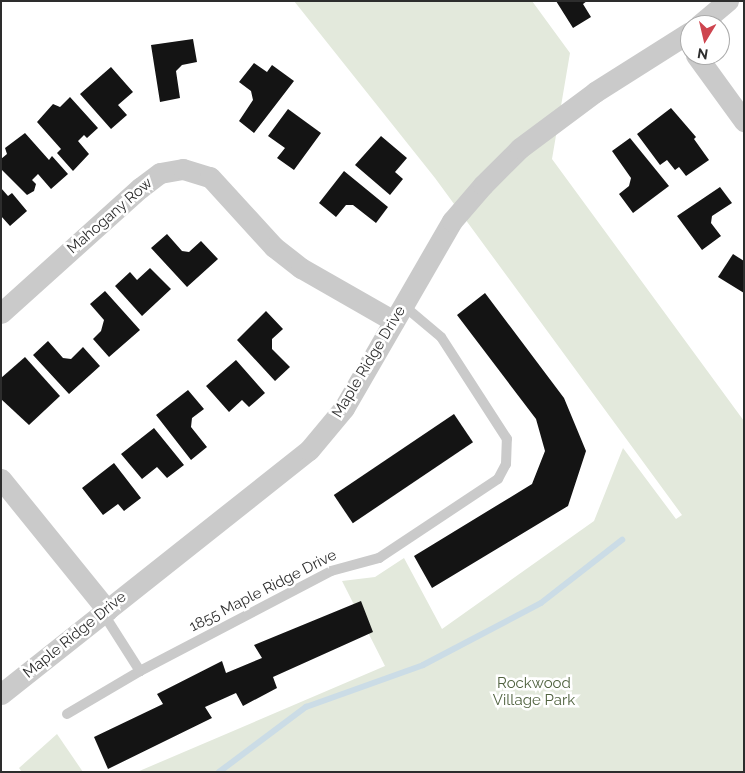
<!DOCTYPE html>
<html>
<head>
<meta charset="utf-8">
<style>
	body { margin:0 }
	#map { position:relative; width:745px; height:773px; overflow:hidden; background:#fff; font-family:Raleway,sans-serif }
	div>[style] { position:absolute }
	.green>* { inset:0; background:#e3e9dc }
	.stream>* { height:6px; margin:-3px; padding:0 3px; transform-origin:3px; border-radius:3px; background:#cbdce6 }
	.building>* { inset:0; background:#141414; transform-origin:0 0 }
	.service>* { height:10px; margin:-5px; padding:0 5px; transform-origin:5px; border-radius:5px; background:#cacaca }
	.minor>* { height:21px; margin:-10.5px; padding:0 10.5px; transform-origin:10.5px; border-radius:10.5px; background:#cacaca }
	span { translate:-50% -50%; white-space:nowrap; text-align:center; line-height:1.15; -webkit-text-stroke:5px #fff; paint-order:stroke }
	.street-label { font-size:15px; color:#2d2d2d }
	.park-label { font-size:15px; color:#516340 }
	.frame { position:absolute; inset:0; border:2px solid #2d2d2d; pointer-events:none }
	.north { position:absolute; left:680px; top:15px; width:50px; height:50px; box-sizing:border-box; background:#fff; border:1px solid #ababab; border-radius:50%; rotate:189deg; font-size:14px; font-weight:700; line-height:20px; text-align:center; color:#2d2d2d }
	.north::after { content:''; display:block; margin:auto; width:18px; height:22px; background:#ce454f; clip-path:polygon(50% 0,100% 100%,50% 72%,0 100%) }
</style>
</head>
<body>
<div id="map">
	<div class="green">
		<i style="clip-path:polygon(294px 1px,532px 1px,570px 53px,552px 159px,744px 421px,744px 772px,137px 772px,385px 666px,342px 581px,375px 577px,404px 558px,442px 629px,594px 521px,623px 448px,676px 519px,682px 515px,435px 178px)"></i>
		<i style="clip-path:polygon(57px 734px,83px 772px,22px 772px,19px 768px)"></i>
	</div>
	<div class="stream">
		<i style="left:219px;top:772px;width:109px;rotate:-36.8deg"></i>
		<i style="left:306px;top:707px;width:124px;rotate:-19.7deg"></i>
		<i style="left:423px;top:665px;width:133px;rotate:-27.7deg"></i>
		<i style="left:541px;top:603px;width:103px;rotate:-37.9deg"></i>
	</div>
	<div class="building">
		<i style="clip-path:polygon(556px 1px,587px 1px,583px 4px,591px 17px,573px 28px)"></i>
		<i style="clip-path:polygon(193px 39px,197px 62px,182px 65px,176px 71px,180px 98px,160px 102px,151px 45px)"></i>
		<i style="clip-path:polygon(254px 63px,267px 72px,272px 65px,294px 81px,254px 133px,239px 121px,253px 100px,251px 91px,239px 82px)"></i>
		<i style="clip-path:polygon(111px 67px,133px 92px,118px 105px,127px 115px,111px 129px,80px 94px)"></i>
		<i style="clip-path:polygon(70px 97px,98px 128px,87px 138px,84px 135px,78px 141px,89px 154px,73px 171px,57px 153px,61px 149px,37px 122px,53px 104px,60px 107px)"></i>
		<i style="clip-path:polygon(671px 108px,696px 137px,694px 139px,709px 160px,686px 176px,679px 167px,675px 170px,667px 160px,660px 165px,637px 134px)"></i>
		<i style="clip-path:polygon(288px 109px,321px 133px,294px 170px,277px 158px,285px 148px,268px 136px)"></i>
		<i style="clip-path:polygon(25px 133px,49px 160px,52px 156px,68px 174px,51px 189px,38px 174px,32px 180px,36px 184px,34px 191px,27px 195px,1px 169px,1px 159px,7px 154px,5px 148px)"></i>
		<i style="clip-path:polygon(381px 136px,407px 158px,395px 172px,403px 179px,390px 195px,355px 165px)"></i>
		<i style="clip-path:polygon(630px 138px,669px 186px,633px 213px,619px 194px,629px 186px,631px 178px,612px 151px)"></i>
		<i style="clip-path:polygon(344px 171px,388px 207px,376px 223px,353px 205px,346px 205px,336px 217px,319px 203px)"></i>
		<i style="clip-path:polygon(720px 187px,732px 203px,712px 216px,711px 223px,721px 236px,702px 250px,677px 216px)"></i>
		<i style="clip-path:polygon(1px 188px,8px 196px,12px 193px,27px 211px,10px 226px,1px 216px)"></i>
		<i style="clip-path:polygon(167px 234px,182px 251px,189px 252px,201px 241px,218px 259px,187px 287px,151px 248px)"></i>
		<i style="clip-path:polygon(733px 254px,744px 261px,744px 293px,718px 277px)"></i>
		<i style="clip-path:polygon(150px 268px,171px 289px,142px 316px,115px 286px,130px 272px,137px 280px)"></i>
		<i style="clip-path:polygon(105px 291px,140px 330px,109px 357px,93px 339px,101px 331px,104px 320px,90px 304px)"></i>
		<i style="clip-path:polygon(485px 293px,564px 398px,586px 451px,568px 506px,432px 588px,414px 556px,532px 484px,545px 451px,536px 419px,457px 315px)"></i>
		<i style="clip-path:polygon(266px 311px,283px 329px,272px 339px,272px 349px,290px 367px,275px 381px,237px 340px)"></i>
		<i style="clip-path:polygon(48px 341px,63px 358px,71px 359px,83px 347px,100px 366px,69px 394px,33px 355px)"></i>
		<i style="clip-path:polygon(25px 357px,60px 396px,29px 425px,1px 399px,1px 378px)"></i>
		<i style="clip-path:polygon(236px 360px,265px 393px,249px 407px,242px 400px,229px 412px,206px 386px)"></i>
		<i style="clip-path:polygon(188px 390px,204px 409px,192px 418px,191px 427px,207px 447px,191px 460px,156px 415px)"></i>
		<i style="left:454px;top:414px;width:34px;height:145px;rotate:56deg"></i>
		<i style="clip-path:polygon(154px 428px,184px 465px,167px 478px,157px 467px,142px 479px,121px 454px)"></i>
		<i style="clip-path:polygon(114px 463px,141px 498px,124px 511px,118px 504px,103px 515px,82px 488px)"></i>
		<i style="clip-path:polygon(361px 601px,373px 632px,273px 677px,277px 688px,243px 706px,236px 693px,205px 707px,212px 718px,108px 769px,94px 737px,163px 704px,157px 694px,222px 661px,226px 673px,262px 658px,254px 645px)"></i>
	</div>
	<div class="service">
		<i style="left:103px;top:613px;width:69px;rotate:57.5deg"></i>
		<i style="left:67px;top:714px;width:85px;rotate:-30.5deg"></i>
		<i style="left:140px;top:671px;width:216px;rotate:-27.6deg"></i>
		<i style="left:331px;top:571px;width:50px;rotate:-15.2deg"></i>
		<i style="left:379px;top:558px;width:143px;rotate:-33.6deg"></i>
		<i style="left:498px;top:479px;width:17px;rotate:-62deg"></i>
		<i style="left:506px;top:464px;width:25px;rotate:-88deg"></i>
		<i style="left:507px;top:439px;width:121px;rotate:-122.9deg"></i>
		<i style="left:441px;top:337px;width:48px;rotate:-140deg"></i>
	</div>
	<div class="minor">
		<i style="left:699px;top:25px;width:38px;rotate:-40deg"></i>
		<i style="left:696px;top:55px;width:82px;rotate:54deg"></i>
		<i style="left:1px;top:313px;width:187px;rotate:-42deg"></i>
		<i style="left:140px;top:188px;width:25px;rotate:-37deg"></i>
		<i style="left:160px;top:173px;width:23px;rotate:-10deg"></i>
		<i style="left:183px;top:169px;width:28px;rotate:17deg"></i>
		<i style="left:210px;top:177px;width:95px;rotate:47.6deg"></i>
		<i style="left:274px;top:247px;width:34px;rotate:38deg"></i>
		<i style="left:301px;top:268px;width:107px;rotate:29.7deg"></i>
		<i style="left:1px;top:479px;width:169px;rotate:51deg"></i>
		<i style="left:1px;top:694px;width:393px;rotate:-38.4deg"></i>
		<i style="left:309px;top:450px;width:55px;rotate:-50.2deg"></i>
		<i style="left:344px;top:408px;width:216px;rotate:-60deg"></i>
		<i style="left:452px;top:221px;width:48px;rotate:-49.3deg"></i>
		<i style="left:483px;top:185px;width:52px;rotate:-45deg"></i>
		<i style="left:520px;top:148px;width:94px;rotate:-36.7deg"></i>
		<i style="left:595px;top:92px;width:112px;rotate:-32.3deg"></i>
	</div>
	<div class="street-label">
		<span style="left:110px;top:216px;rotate:-41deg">Mahogany Row</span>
		<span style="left:369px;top:362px;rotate:-59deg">Maple Ridge Drive</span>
		<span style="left:263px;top:591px;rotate:-27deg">1855 Maple Ridge Drive</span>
		<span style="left:75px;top:635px;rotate:-39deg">Maple Ridge Drive</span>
	</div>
	<div class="park-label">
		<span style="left:534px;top:692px">Rockwood<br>Village Park</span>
	</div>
	<div class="frame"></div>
	<div class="north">N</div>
</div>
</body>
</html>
